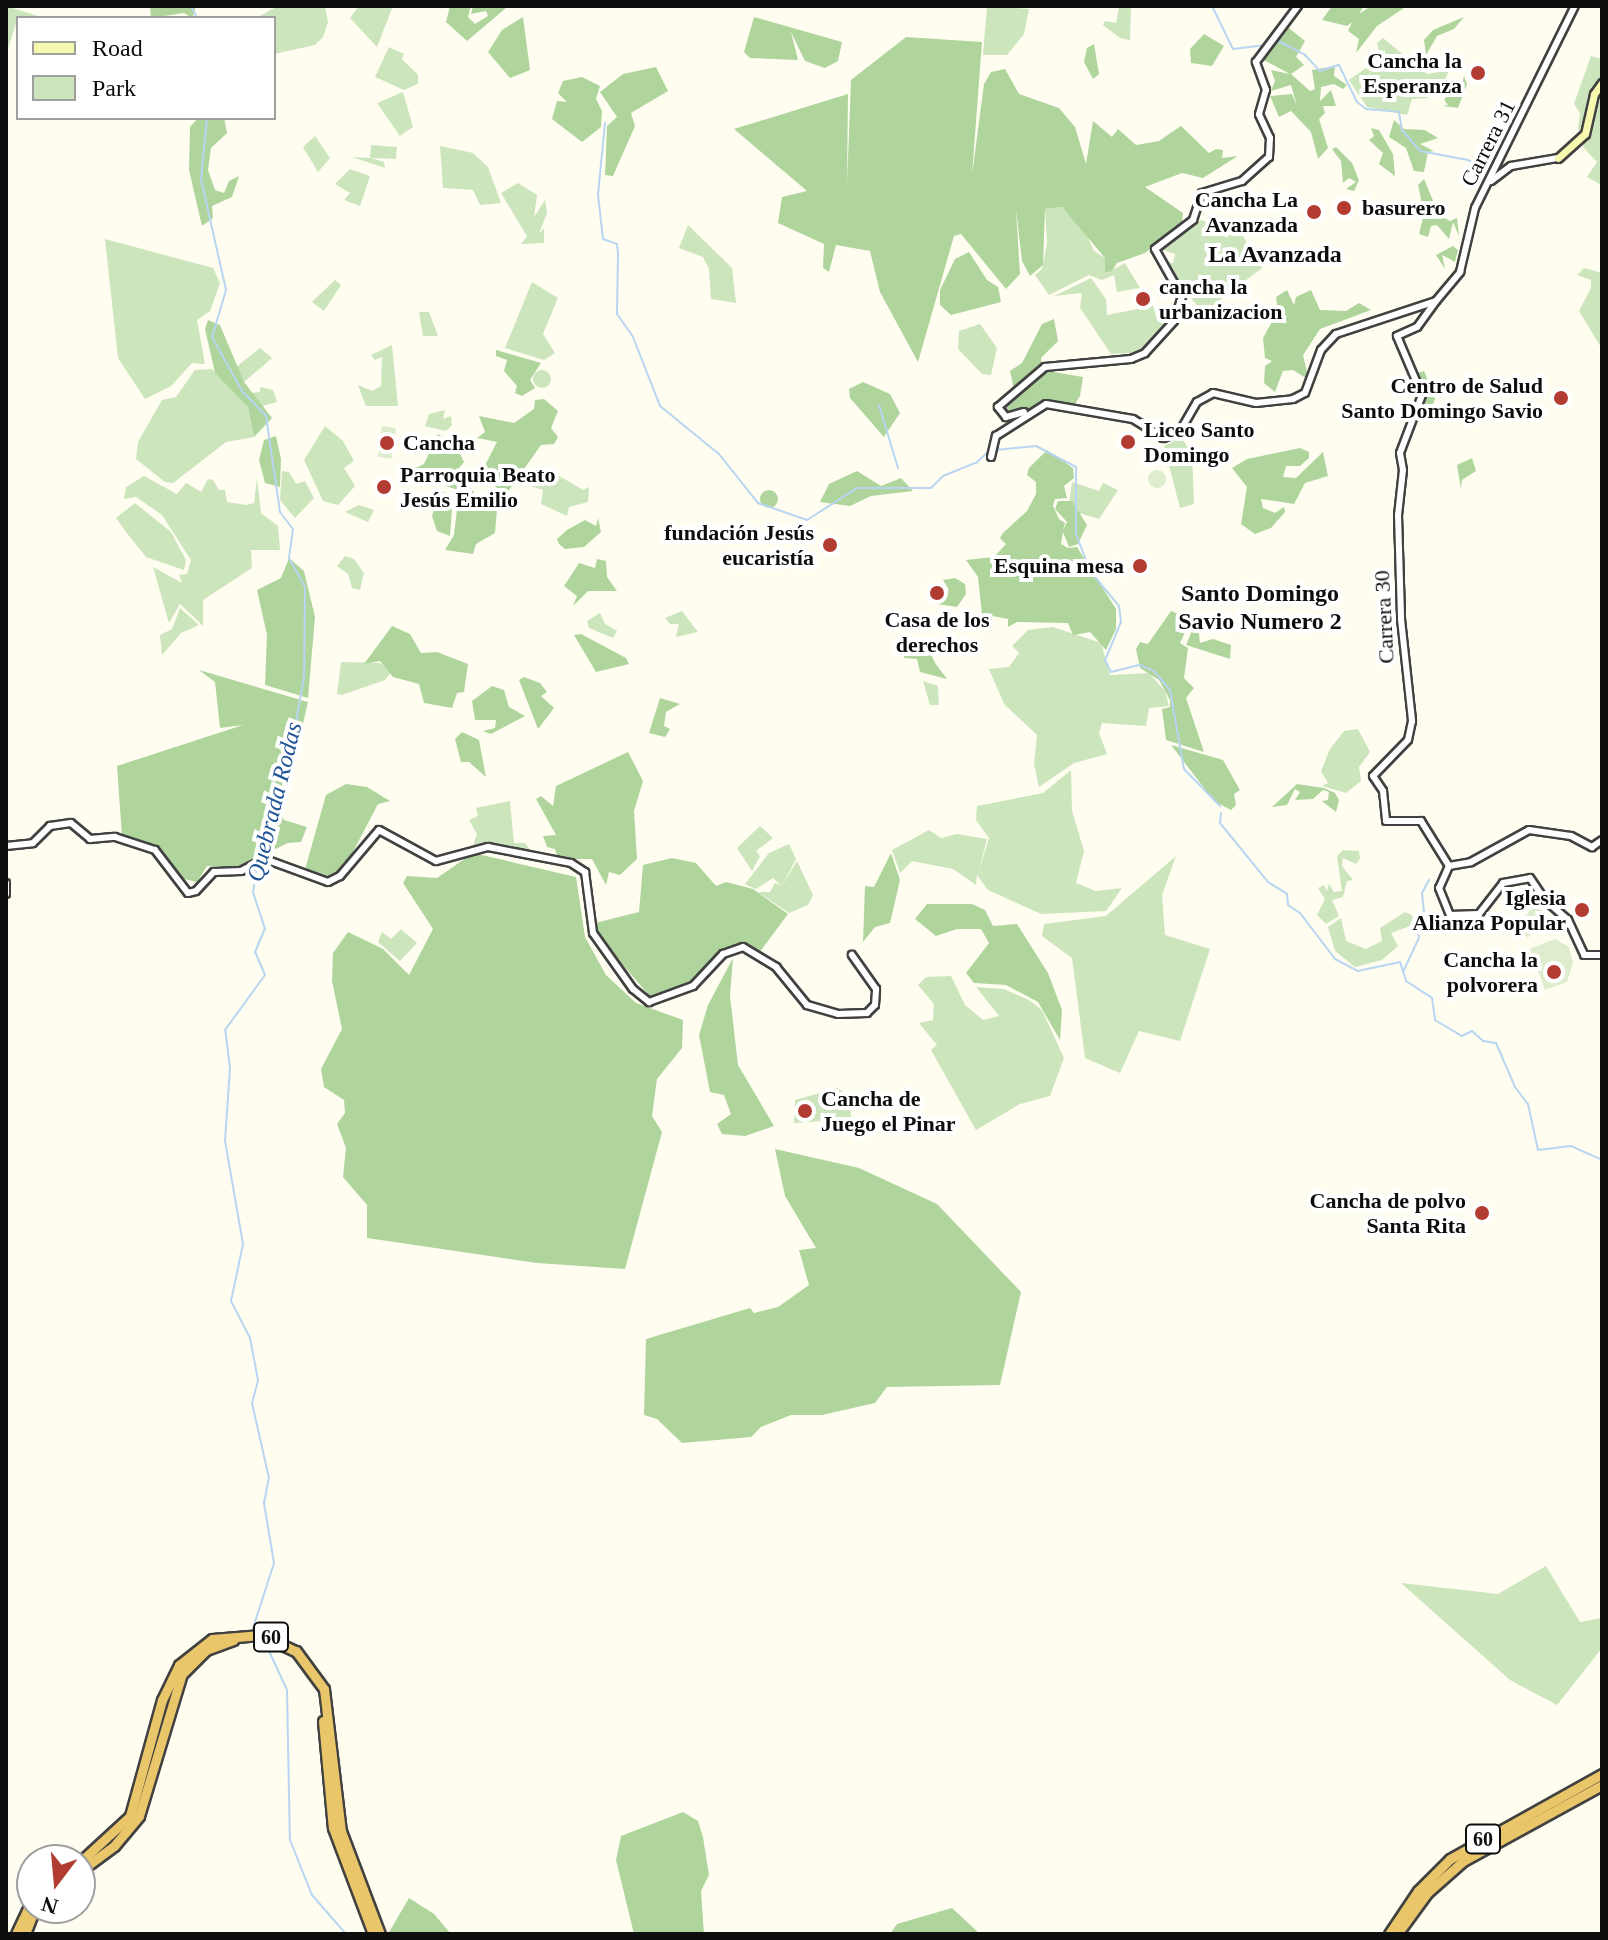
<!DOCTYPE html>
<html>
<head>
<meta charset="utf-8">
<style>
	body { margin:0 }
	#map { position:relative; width:1608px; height:1940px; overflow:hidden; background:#fefdf0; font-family:"Times New Roman",serif }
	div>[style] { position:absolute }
	.green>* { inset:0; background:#cce5bc }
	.round { border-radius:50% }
	.forest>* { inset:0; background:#afd59d }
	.pitch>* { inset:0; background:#deedcd; transform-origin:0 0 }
	.stream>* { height:2px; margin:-1px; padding:0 1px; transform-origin:1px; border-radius:1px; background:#b8d5f1 }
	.roads { filter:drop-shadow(2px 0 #414141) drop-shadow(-2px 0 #414141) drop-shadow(0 2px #414141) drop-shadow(0 -2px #414141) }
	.tertiary>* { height:6px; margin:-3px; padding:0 3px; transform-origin:3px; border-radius:3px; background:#fff }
	.secondary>* { height:7px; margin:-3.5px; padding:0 3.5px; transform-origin:3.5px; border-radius:3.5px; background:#f7f8b0 }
	.trunk>* { height:9px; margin:-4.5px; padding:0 4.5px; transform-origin:4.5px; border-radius:4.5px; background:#eac66a }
	.dots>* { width:22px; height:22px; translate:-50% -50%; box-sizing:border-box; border:4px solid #fff; border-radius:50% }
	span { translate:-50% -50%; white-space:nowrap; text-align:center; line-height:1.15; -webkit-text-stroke:8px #fff; paint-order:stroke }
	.shield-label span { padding:2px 6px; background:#fff; border:2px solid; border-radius:6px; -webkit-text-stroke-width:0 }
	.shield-label { font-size:20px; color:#0e0e0e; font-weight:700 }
	.poi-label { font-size:22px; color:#0e0e0e; font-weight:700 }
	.right { translate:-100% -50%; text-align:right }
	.left { translate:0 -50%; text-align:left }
	.street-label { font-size:22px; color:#0e0e0e }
	.neighbourhood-label { font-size:24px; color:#0e0e0e; font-weight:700 }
	.water-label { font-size:24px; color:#225595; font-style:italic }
	.frame { position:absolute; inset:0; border:8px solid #0e0e0e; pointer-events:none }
	.legend { position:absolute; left:16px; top:16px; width:260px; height:104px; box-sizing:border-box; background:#fff; border:2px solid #9f9f9f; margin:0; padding:10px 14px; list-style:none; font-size:24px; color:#0e0e0e }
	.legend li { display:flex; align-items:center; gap:16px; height:40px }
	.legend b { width:40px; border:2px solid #9f9f9f }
	.north { position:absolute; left:16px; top:1844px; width:80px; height:80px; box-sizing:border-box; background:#fff; border:2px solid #9f9f9f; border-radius:50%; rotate:196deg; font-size:22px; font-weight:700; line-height:32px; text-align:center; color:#0e0e0e }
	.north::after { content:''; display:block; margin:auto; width:28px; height:36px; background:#b23b32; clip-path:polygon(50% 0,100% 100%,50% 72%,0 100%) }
</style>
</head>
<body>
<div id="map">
	<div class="green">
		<i style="clip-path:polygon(6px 6px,44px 18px,18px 18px,6px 54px)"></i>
		<i style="clip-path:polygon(278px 6px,325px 6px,328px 22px,323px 37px,315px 45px,274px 54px,274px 18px,256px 18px)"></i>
		<i style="clip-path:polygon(359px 6px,393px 6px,377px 47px,350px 18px)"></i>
		<i style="clip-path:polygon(987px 6px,1029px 9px,1024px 34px,1007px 55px,983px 55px)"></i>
		<i style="clip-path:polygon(1131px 6px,1130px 40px,1120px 38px,1103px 25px,1105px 21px,1116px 23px,1119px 7px)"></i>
		<i style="clip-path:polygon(1383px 38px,1427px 74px,1449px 70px,1445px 80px,1429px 84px,1428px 98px,1412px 99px,1407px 115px,1367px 107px,1349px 80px,1380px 58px,1377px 43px)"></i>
		<i style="clip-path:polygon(389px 47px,404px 54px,402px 59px,418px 75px,418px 84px,404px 90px,375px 77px)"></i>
		<i style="clip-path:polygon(1591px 56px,1602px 59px,1600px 184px,1587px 177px,1597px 162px,1583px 147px,1592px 116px,1582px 133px,1578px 129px,1580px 113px,1574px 104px)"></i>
		<i style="clip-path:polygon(403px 92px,413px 127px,400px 136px,377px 103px)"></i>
		<i style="clip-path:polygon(315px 136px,330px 158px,318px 172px,303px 147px)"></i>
		<i style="clip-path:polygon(371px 145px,397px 147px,396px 159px,371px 158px,384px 162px,385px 168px,352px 157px,370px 158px)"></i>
		<i style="clip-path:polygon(440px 146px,473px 153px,488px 167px,501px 203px,480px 205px,473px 190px,443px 188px)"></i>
		<i style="clip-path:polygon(350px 169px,370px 176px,360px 206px,344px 200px,350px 193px,335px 184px)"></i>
		<i style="clip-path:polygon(518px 183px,537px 195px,534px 217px,545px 200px,547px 213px,539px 234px,544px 228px,544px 243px,521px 244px,527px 236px,501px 193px)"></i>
		<i style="clip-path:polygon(1062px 207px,1083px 227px,1094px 251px,1105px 258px,1105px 274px,1125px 263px,1140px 288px,1117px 292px,1114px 275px,1102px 280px,1089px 275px,1049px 295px,1035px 275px,1042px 269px,1047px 243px,1045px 209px)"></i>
		<i style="clip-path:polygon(1201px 220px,1243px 236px,1262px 268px,1203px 313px,1163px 263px,1173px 263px,1175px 254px,1163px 250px)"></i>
		<i style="clip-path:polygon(688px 225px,732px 268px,736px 303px,711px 299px,709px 269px,703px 257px,679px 248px)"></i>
		<i style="clip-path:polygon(105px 239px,213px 268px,220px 283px,210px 311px,197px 320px,205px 364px,192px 363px,171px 386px,145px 399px,118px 358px)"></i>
		<i style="clip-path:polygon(1584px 268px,1602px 273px,1602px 349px,1579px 311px,1591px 288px,1591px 280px,1577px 275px)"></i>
		<i style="clip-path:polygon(1091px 278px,1106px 299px,1107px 315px,1153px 306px,1158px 321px,1169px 326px,1144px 352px,1111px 354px,1080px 308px,1082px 293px,1054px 296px)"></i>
		<i style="clip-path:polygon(335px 280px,341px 285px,324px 311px,312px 302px)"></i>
		<i style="clip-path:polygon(532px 282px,558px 298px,543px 334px,555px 353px,544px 360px,505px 348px)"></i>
		<i style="clip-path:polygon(419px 312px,429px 312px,438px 336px,423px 336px)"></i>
		<i style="clip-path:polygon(980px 324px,997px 348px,991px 375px,982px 374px,958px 349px,959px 331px)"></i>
		<i style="clip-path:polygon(392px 345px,398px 406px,366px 406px,358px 385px,372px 391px,381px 386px,382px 357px,375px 360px,371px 355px)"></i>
		<i style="clip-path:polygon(260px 348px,272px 358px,244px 382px,236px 367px)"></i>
		<i style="clip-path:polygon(212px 369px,248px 407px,254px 437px,226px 442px,173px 483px,165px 482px,136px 459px,138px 442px,162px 400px,176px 397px,195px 370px)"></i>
		<i class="round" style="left:533px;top:370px;width:18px;height:18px"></i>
		<i style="clip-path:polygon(260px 387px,273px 390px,277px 402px,262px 406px,250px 393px,260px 392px)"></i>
		<i style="clip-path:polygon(445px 410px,443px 419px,451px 416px,452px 425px,446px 431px,425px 426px,429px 414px)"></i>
		<i style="clip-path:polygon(325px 426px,343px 441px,354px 461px,344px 468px,355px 486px,338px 505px,323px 501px,304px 460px)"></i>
		<i style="clip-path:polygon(1182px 438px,1192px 455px,1194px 504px,1180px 508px,1164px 446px)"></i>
		<i style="clip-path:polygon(544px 467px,583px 490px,589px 487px,588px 502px,569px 507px,567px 516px,541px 504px,543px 490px,527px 485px,533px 472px)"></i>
		<i style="clip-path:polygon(282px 471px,289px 472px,296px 484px,305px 481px,314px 498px,295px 518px,280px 500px)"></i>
		<i style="clip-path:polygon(144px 476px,177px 494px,186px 483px,201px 492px,208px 479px,213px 480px,219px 490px,225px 490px,227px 502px,246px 505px,254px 503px,257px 479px,261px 513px,278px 526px,280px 550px,251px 550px,252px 568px,203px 600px,203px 626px,180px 604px,169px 623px,153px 567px,182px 583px,179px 575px,187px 574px,191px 560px,162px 515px,136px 497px,124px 499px,126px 487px)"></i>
		<i style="clip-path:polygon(1072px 482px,1099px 491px,1103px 483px,1118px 490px,1099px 519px,1068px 510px)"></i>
		<i style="clip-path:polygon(135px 503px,171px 532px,186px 560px,184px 570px,146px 557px,126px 532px,116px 518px)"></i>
		<i style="clip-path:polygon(359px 505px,374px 510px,368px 522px,345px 512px)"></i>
		<i style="clip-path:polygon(345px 556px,354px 559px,364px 573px,360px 590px,352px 588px,348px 574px,337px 566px)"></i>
		<i style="clip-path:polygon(180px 608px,199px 625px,181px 633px,162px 655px,160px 635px,172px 629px)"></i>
		<i style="clip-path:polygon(682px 611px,698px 632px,676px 637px,679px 624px,670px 624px,665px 618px)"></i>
		<i style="clip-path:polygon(600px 613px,605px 624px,617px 631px,613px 638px,589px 628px,587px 621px)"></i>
		<i style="clip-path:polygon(1053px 627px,1101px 643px,1110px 675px,1149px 673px,1165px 691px,1169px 706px,1149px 708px,1146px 726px,1102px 723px,1099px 733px,1107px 754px,1074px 763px,1039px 787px,1034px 764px,1037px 735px,1004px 704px,989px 669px,1009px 667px,1019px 653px,1012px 646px,1028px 630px)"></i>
		<i style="clip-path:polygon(341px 662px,380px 663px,391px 672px,385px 680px,342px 695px,337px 694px)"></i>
		<i style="clip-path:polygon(923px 681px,938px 686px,939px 705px,930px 705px)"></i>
		<i style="clip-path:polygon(1358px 729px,1370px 752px,1359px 767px,1361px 781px,1346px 793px,1322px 786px,1328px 783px,1321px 771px,1330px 749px,1344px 731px)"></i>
		<i style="clip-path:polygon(1071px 770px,1072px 811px,1084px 851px,1076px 883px,1096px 891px,1122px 888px,1106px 911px,1041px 914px,988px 890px,977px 875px,976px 885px,953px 869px,912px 861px,900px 873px,892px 850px,929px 830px,941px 838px,957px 834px,987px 839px,978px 874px,989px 838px,976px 820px,977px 806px,1043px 793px)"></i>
		<i style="clip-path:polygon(510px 801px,514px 843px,525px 843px,531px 851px,473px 845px,477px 834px,469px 820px,478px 816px,476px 808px)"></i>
		<i style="clip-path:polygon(760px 826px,773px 838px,756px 851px,760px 856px,752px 871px,737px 848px)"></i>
		<i style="clip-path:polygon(789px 844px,796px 859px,782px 886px,797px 861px,813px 895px,808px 905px,789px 913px,758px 892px,770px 892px,775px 883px,781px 885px,773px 878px,756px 889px,745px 884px,769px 853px)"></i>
		<i style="clip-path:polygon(1343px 850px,1359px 851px,1360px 859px,1356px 864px,1343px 858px,1342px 866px,1353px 880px,1347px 881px,1343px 897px,1332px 900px,1339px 916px,1326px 924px,1317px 915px,1325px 899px,1318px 888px,1324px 885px,1327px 891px,1329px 884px,1334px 892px,1342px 891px,1337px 856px)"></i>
		<i style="clip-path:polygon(1176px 856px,1162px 895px,1165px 935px,1210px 949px,1180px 1041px,1139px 1031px,1120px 1073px,1085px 1058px,1072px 958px,1042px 936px,1044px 924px,1106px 916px)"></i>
		<i style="clip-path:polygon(1405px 912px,1413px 916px,1410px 926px,1391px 933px,1398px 946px,1382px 960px,1355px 967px,1335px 951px,1328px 927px,1341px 918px,1346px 941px,1366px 949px,1382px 941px,1380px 928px)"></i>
		<i style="clip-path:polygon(401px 929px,417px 943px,400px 961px,378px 942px,382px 932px,391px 939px)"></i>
		<i style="clip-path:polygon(951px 976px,965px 1005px,983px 1020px,999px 1016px,976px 987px,1004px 989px,1029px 1000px,1042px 1010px,1064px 1058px,1050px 1096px,1020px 1104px,976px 1130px,931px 1050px,937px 1045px,919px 1023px,933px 1020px,934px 1004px,918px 985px,926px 977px)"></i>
		<i style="clip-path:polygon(837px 1088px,850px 1096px,851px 1119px,794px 1123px,795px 1100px)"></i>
		<i style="clip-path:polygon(1546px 1566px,1580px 1622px,1602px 1618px,1602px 1648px,1557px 1705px,1510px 1680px,1401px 1583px,1498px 1594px)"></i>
	</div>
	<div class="forest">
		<i style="clip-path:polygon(150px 6px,195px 6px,195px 11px,192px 18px,184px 13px,151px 18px)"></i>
		<i style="clip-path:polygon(450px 6px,471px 6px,468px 17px,475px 24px,488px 16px,486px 11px,471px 14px,473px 6px,506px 8px,467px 41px,446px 22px)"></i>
		<i style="clip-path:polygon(1332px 6px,1364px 6px,1359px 14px,1371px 6px,1407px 6px,1377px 26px,1356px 53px,1359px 39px,1348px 31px,1352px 22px,1347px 26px,1322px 20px)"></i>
		<i style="clip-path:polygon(523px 17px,530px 70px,510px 78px,488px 52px,502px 30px)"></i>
		<i style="clip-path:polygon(754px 17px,842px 42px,838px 61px,825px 68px,805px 61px,791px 32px,798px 60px,750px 58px,744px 52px)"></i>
		<i style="clip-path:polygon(1464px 17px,1454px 29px,1437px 36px,1426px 55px,1424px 40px,1433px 30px)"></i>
		<i style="clip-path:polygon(1285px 25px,1305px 41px,1296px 57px,1304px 65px,1291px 74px,1310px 91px,1315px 89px,1312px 70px,1335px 66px,1334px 76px,1347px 85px,1343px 89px,1334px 84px,1321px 87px,1320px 101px,1331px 90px,1336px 106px,1323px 106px,1325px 113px,1319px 119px,1328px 148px,1318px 159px,1311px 132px,1291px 111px,1279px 117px,1270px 96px,1292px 94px,1297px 106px,1291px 85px,1271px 91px,1275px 81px,1271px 70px,1290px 74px,1260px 58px,1276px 44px)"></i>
		<i style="clip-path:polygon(1204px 34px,1224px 46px,1212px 66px,1191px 63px,1190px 49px)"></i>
		<i style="clip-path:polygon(906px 37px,982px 42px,972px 175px,984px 84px,991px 72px,1005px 69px,1019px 94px,1059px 108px,1075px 127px,1086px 164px,1093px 121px,1112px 137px,1118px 129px,1136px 145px,1159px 141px,1181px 126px,1209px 153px,1216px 149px,1223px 150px,1222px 158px,1238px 156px,1203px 178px,1182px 173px,1145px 187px,1183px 213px,1182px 224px,1145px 253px,1117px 263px,1112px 271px,1105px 273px,1105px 258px,1062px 207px,1045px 209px,1043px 265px,1030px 276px,1022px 261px,1016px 209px,1020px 274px,1006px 289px,961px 234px,954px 236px,918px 362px,880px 292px,870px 251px,836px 245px,829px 272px,823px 268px,824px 244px,778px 223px,782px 197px,807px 191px,734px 129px,848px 94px,847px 184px,851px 80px)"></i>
		<i style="clip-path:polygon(1094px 44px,1099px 74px,1093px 79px,1084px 62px,1087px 48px)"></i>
		<i style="clip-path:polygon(656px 67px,668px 91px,631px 113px,635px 126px,613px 176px,605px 175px,607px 126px,617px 117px,600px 92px,623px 74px)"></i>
		<i style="clip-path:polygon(1464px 76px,1467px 84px,1458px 108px,1443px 106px,1448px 105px,1444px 100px,1449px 93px,1461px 89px)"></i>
		<i style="clip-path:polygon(582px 77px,600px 86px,596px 99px,602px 111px,601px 127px,582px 142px,552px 119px,557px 101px,567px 102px,558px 93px,563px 81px)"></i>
		<i style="clip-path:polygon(198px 118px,224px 118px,227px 133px,211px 148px,208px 170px,215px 190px,224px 193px,229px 181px,239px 176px,232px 197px,212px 206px,213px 218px,202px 226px,189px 170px,190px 127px)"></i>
		<i style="clip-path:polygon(1394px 120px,1404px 129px,1425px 130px,1438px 138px,1420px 144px,1434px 151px,1428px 152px,1424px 172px,1414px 171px,1406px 148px,1389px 137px)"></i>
		<i style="clip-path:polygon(1371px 128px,1379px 130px,1393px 154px,1395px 176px,1379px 164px,1383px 153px,1369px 140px,1374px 136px)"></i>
		<i style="clip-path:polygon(1336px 147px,1352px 163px,1359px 180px,1354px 191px,1346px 189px,1356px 182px,1349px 178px,1343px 183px,1341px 161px,1332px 149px)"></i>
		<i style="clip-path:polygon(1424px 179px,1439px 215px,1450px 221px,1457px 218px,1459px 236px,1453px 222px,1449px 239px,1437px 225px,1431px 226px,1428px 237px,1419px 234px,1424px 213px,1418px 185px)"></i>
		<i style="clip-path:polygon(1453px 246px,1458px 250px,1455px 262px,1442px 255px,1445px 269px,1436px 255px)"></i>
		<i style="clip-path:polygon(969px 252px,987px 280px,998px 287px,1001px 302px,951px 315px,940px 305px,940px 290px,955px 259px)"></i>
		<i style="clip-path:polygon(1287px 290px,1294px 305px,1296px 297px,1311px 290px,1320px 310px,1346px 311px,1359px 303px,1371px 310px,1320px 329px,1303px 355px,1309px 380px,1293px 370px,1283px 371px,1275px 392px,1264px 383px,1265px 366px,1272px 361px,1265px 358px,1263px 338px,1278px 311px,1276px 297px)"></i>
		<i style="clip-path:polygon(1054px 319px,1058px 341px,1041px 358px,1042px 370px,1083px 377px,1080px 396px,1074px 406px,1050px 402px,1010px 416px,1001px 410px,1015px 394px,1010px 371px,1022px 363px,1042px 324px)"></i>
		<i style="clip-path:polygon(208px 320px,220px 325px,244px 382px,272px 418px,254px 437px,248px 407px,215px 373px,205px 329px)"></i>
		<i style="clip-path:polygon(496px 350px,541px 363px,530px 380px,535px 388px,522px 396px,515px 393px,517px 386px,504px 371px,507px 360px,496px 356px)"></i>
		<i style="clip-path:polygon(1424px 371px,1435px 399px,1430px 411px,1423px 413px,1409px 375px)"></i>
		<i style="clip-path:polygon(863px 382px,890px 394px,900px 413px,884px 437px,850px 398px,849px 389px)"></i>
		<i style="clip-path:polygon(544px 399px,558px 411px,551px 428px,558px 437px,554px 444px,541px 445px,504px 497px,489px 478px,479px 477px,497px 442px,477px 438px,485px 432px,479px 416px,514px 423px,534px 409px,535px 400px)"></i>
		<i style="clip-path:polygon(438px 434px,457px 448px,464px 462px,459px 468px,476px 496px,419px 477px,413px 469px,424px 464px)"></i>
		<i style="clip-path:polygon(276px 436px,281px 459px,280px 487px,265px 483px,259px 460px,264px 440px)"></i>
		<i style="clip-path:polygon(1300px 448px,1309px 452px,1309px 458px,1300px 466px,1286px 466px,1283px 477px,1296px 478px,1323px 452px,1328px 476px,1305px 483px,1294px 504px,1261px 499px,1263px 508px,1275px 513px,1284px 507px,1285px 512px,1271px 528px,1255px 534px,1241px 524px,1247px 487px,1232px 468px,1247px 459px)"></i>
		<i style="clip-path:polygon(1047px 450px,1073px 468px,1074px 478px,1064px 486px,1067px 498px,1055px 499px,1053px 506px,1059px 519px,1065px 523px,1063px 530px,1067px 522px,1055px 509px,1058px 501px,1072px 501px,1087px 525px,1078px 544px,1069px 547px,1063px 532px,1061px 544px,1068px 548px,1077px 547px,1116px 609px,1116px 629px,1106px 650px,1090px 632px,1073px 635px,1068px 623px,1017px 622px,1008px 627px,1008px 619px,982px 614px,978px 577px,966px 560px,994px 557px,1006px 544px,1000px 538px,1003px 533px,1027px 511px,1036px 494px,1036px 482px,1027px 475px,1029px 468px)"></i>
		<i style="clip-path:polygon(1472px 458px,1476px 471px,1462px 480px,1461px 489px,1457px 465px)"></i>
		<i style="clip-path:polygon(857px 471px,881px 486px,901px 478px,913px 491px,871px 496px,850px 506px,820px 502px,829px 484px)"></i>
		<i class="round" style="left:760px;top:490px;width:18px;height:18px"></i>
		<i style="clip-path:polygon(440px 491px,453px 496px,450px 536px,437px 531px,432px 516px)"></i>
		<i style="clip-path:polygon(459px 493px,497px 509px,495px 533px,476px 544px,473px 554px,445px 550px,454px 535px)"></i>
		<i style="clip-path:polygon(598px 518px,601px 532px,584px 547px,565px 549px,559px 544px,557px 539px,567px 530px,585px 520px,596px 526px)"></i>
		<i style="clip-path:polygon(289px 558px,304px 571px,315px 617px,308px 698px,265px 685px,267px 635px,257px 590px,281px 578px)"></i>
		<i style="clip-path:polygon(597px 559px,606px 561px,607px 577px,617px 591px,588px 591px,573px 606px,577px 596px,564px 586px,579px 563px,595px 568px)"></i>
		<i style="clip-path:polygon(955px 578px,965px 584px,966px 594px,957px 607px,938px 604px,949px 590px,943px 580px)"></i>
		<i style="clip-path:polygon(1171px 611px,1191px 619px,1180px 643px,1188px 648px,1184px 678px,1194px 688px,1186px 698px,1204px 752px,1166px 740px,1162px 709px,1170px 707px,1170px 700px,1159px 680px,1140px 668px,1136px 649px,1140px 642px,1148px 644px)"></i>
		<i style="clip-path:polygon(1197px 619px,1200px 643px,1213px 639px,1231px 645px,1230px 659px,1186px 645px)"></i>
		<i style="clip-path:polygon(392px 626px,410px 634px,421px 653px,437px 652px,468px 664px,464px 692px,457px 693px,452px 708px,424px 703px,419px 684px,393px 677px,380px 661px,364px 664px)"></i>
		<i style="clip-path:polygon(581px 634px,626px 658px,629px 664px,596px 672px,574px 635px)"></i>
		<i style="clip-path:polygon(924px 639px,935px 663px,947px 679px,920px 672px,917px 659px,904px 658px,909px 641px)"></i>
		<i style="clip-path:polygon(199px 670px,308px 702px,287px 793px,279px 806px,284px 820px,307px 827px,301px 842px,288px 843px,238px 867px,207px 866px,197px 882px,184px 879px,175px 867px,122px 836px,117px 766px,243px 725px,220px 728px,215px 682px)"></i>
		<i style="clip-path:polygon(524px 677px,540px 683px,547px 692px,541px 696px,554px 708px,538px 729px,519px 680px)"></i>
		<i style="clip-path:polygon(492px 686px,504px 690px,509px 707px,525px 716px,491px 734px,483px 731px,495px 728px,496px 720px,475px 720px,472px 701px)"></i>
		<i style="clip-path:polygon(660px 698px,680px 704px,666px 712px,664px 726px,670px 729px,665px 737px,649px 733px)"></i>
		<i style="clip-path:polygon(462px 732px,479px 740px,486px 777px,469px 762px,461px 762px,455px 739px)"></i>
		<i style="clip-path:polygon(1171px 745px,1223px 760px,1240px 790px,1234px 794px,1236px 805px,1231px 810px,1214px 801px)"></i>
		<i style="clip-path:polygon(628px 752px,643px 781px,634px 811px,637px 859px,620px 875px,609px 872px,606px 885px,592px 859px,558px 859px,555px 849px,547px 847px,543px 836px,556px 835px,536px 799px,541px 796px,553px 806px,556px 786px)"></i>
		<i style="clip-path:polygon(346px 784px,367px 787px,390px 801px,378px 804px,343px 871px,326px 881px,304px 873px,326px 795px)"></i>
		<i style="clip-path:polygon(1297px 784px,1324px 788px,1335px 793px,1339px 800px,1336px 812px,1322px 801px,1328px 800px,1329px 792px,1323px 790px,1313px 799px,1295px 800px,1300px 792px,1295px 789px,1287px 805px,1272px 807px)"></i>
		<i style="clip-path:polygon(473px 853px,576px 877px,585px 937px,606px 975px,636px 1003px,683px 1020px,682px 1048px,657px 1079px,652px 1116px,662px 1132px,625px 1269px,537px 1263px,367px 1238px,367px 1205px,343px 1177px,346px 1148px,337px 1124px,345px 1113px,344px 1100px,324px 1087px,321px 1069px,342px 1029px,332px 981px,333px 953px,348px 932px,383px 949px,409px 975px,433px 929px,403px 883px,407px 876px,437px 878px)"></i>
		<i style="clip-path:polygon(891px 853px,900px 880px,890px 923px,875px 927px,863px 942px,865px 886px,874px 887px)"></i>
		<i style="clip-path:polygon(672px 858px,696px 863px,716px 886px,726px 882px,753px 889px,788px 914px,759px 953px,742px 946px,722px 953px,694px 984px,654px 1001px,603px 942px,595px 923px,639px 912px,643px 865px)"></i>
		<i style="clip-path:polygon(927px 904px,972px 904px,985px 910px,993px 926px,1017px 924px,1048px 973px,1062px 1010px,1060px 1040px,1038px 1002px,1006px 985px,974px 983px,966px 973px,989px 943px,981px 929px,957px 929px,936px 936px,915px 919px)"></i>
		<i style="clip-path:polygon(733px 958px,730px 996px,738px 1065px,774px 1126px,745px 1136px,722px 1134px,717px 1124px,731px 1114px,724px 1095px,710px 1092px,699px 1035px,708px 1005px)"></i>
		<i style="clip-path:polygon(775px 1149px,859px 1168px,937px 1204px,1021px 1292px,1000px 1385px,887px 1387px,875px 1403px,822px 1415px,791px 1415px,761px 1427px,751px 1437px,682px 1443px,657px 1419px,644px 1415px,646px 1339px,750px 1308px,754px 1313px,778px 1307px,809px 1285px,799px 1250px,816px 1248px,785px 1196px)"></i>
		<i style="clip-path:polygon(683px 1812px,698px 1821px,703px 1837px,709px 1875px,701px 1891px,704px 1934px,634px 1934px,616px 1860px,621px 1836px)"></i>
		<i style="clip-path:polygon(409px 1898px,434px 1914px,451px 1934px,388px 1934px)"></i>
		<i style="clip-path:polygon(952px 1908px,980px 1934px,890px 1934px,897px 1924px)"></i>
	</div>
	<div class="pitch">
		<i style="left:382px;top:426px;width:14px;height:31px;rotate:8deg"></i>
		<i class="round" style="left:1148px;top:470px;width:18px;height:18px"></i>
		<i style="left:1534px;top:905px;width:15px;height:30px;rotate:37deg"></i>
		<i style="clip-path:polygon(1555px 939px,1569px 947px,1573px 963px,1567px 982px,1545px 990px,1530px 949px)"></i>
		<i class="round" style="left:796px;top:1102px;width:18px;height:18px"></i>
	</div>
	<div class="stream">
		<i style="left:191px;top:6px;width:13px;rotate:63deg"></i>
		<i style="left:1212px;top:6px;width:48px;rotate:64deg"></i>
		<i style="left:1233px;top:49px;width:33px;rotate:-7deg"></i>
		<i style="left:1272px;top:43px;width:8px;rotate:-7deg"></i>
		<i style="left:1280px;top:42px;width:28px;rotate:27deg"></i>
		<i style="left:1305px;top:55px;width:22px;rotate:47deg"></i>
		<i style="left:1320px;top:71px;width:20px;rotate:-18deg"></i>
		<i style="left:1339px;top:65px;width:41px;rotate:64.1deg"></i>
		<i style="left:1357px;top:102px;width:11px;rotate:38deg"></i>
		<i style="left:1366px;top:109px;width:33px;rotate:5deg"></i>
		<i style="left:1399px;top:112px;width:18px;rotate:81deg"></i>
		<i style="left:1402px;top:130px;width:28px;rotate:49deg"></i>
		<i style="left:1420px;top:151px;width:49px;rotate:10.6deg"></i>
		<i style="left:1468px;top:160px;width:21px;rotate:28deg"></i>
		<i style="left:207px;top:118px;width:61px;rotate:95.6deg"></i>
		<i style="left:201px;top:179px;width:114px;rotate:77.3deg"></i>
		<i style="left:226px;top:290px;width:49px;rotate:106.6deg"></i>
		<i style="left:212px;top:337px;width:62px;rotate:60.9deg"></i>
		<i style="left:242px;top:391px;width:35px;rotate:46deg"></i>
		<i style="left:266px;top:416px;width:97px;rotate:81.7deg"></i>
		<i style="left:280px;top:512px;width:21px;rotate:53deg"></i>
		<i style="left:293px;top:529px;width:29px;rotate:98deg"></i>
		<i style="left:289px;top:558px;width:33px;rotate:61deg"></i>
		<i style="left:305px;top:587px;width:90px;rotate:90.6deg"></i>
		<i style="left:304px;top:677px;width:103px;rotate:100.1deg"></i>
		<i style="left:286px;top:778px;width:88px;rotate:108.6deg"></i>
		<i style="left:605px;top:123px;width:72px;rotate:95.6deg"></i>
		<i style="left:598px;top:195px;width:44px;rotate:83.5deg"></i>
		<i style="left:603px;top:239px;width:15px;rotate:20deg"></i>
		<i style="left:617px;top:244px;width:10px;rotate:84deg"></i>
		<i style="left:618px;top:254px;width:60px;rotate:91deg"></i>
		<i style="left:617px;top:314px;width:28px;rotate:55deg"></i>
		<i style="left:633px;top:337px;width:74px;rotate:68.6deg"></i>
		<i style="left:660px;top:406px;width:76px;rotate:39.1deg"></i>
		<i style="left:719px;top:454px;width:63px;rotate:51.5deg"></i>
		<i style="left:758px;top:503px;width:52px;rotate:19.1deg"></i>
		<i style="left:807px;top:520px;width:59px;rotate:-32.6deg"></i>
		<i style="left:857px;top:488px;width:74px"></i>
		<i style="left:931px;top:488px;width:17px;rotate:-45deg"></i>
		<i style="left:943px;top:476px;width:35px;rotate:-22deg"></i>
		<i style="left:976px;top:463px;width:18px;rotate:-43deg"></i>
		<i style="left:879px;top:405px;width:66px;rotate:73.2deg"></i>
		<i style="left:995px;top:450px;width:41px;rotate:-5.6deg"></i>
		<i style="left:1036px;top:446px;width:45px;rotate:27.7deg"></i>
		<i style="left:1076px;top:467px;width:67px;rotate:90deg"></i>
		<i style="left:1076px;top:534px;width:40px;rotate:69deg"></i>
		<i style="left:1090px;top:571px;width:45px;rotate:50.4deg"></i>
		<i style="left:1119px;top:606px;width:16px;rotate:83deg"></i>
		<i style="left:1121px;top:622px;width:41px;rotate:112.8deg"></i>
		<i style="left:1105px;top:660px;width:13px;rotate:63deg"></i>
		<i style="left:1111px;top:672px;width:30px;rotate:-14deg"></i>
		<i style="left:1140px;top:665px;width:15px;rotate:23deg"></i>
		<i style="left:1154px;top:671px;width:25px;rotate:50deg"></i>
		<i style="left:1170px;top:690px;width:80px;rotate:80deg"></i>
		<i style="left:1184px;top:769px;width:52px;rotate:45.8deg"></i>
		<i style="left:1221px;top:813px;width:10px;rotate:96deg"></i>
		<i style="left:1220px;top:823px;width:76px;rotate:50.9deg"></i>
		<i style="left:1268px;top:882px;width:22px;rotate:32deg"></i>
		<i style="left:1287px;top:894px;width:11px;rotate:85deg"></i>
		<i style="left:1288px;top:905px;width:14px;rotate:34deg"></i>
		<i style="left:1300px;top:913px;width:58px;rotate:52.7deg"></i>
		<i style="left:1335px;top:959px;width:26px;rotate:28deg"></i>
		<i style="left:1358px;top:971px;width:43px;rotate:-12.1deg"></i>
		<i style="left:1400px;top:962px;width:20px;rotate:72deg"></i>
		<i style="left:1406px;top:981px;width:31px;rotate:33deg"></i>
		<i style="left:1432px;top:998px;width:22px;rotate:82deg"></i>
		<i style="left:1435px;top:1020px;width:31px;rotate:31deg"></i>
		<i style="left:1462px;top:1036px;width:11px;rotate:-27deg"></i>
		<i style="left:1472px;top:1031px;width:15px;rotate:42deg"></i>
		<i style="left:1483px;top:1041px;width:13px;rotate:9deg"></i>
		<i style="left:1496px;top:1043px;width:48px;rotate:66.6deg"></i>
		<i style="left:1515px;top:1087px;width:21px;rotate:53deg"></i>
		<i style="left:1528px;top:1104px;width:47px;rotate:77.7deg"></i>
		<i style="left:1538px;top:1150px;width:33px;rotate:-7deg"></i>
		<i style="left:1571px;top:1146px;width:34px;rotate:24deg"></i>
		<i style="left:1403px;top:972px;width:38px;rotate:-65deg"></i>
		<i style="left:1419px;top:937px;width:13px;rotate:-108deg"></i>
		<i style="left:1415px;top:925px;width:16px;rotate:-55deg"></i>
		<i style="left:1424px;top:912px;width:19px;rotate:-96deg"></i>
		<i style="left:1422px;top:893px;width:15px;rotate:-62deg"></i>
		<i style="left:253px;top:1628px;width:68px;rotate:-72.1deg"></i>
		<i style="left:274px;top:1563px;width:61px;rotate:-99.5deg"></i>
		<i style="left:264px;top:1503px;width:25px;rotate:-79deg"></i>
		<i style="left:269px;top:1478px;width:77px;rotate:-102.8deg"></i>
		<i style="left:252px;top:1403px;width:24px;rotate:-75deg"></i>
		<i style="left:258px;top:1380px;width:43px;rotate:-100.8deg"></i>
		<i style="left:250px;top:1338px;width:42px;rotate:-117.2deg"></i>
		<i style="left:231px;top:1301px;width:58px;rotate:-78.1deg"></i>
		<i style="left:243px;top:1244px;width:105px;rotate:-99.9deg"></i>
		<i style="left:225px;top:1141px;width:73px;rotate:-86.1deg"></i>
		<i style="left:230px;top:1068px;width:38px;rotate:-97deg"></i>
		<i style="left:225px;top:1030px;width:68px;rotate:-54deg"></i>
		<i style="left:265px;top:975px;width:25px;rotate:-113deg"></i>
		<i style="left:255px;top:952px;width:25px;rotate:-67deg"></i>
		<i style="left:265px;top:929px;width:39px;rotate:-108deg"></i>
		<i style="left:253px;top:892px;width:25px;rotate:-81deg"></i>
		<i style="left:269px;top:1651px;width:43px;rotate:65.2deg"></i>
		<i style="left:287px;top:1690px;width:150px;rotate:88.9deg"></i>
		<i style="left:290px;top:1840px;width:59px;rotate:68.2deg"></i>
		<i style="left:312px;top:1895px;width:52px;rotate:48.9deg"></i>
	</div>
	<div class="roads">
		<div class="tertiary">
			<i style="left:1491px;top:181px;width:25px;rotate:-37deg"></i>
			<i style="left:1511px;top:166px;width:48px;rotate:-9.7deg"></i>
			<i style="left:1436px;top:301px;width:32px;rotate:126deg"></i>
			<i style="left:1417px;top:327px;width:22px;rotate:156deg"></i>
			<i style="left:1397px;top:336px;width:64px;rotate:67deg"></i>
			<i style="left:1422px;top:395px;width:62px;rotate:110.8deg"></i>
			<i style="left:1400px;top:453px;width:17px;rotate:80deg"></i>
			<i style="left:1403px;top:470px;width:45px;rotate:96.3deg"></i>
			<i style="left:1398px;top:515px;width:104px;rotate:88.3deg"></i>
			<i style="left:1401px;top:619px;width:103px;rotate:83.8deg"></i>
			<i style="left:1412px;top:721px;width:19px;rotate:102deg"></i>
			<i style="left:1408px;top:740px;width:50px;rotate:134.2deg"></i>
			<i style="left:1373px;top:776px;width:18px;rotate:56deg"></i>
			<i style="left:1383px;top:791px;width:30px;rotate:84deg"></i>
			<i style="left:1386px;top:821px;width:35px"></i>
			<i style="left:1421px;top:821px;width:53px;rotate:58.1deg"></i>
			<i style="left:1024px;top:412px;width:19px;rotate:164deg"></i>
			<i style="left:1006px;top:417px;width:13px;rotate:-129deg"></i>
			<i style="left:998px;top:407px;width:62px;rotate:-40.4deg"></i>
			<i style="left:1045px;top:367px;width:86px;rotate:-5.3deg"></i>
			<i style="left:1131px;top:359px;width:15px;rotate:-23deg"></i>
			<i style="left:1145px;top:353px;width:43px;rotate:-47.8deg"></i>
			<i style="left:1174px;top:321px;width:25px;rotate:-72deg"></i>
			<i style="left:1182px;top:297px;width:55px;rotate:-119.4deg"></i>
			<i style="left:1155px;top:249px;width:48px;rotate:-37.3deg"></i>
			<i style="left:1193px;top:220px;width:28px;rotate:-72deg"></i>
			<i style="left:1202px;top:193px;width:42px;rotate:-16.7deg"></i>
			<i style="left:1242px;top:181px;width:36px;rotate:-42deg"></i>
			<i style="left:1269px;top:157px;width:19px;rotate:-87deg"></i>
			<i style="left:1270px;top:138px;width:26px;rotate:-115deg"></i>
			<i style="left:1259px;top:114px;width:25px;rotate:-74deg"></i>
			<i style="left:1266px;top:90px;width:30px;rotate:-110deg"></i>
			<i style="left:1256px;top:62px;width:70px;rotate:-53.1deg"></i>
			<i style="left:991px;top:457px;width:22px;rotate:-77deg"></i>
			<i style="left:996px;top:436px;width:59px;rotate:-32.6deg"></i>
			<i style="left:1046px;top:404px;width:88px;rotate:9.8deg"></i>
			<i style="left:1133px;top:419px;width:36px;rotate:32deg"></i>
			<i style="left:1163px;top:438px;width:17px;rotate:-17deg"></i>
			<i style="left:1179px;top:433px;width:36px;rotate:-60deg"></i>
			<i style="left:1197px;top:402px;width:18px;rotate:-29deg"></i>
			<i style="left:1213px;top:393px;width:44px;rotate:13.1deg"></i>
			<i style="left:1256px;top:403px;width:37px;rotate:-6deg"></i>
			<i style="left:1293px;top:399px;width:13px;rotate:-27deg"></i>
			<i style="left:1305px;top:393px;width:46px;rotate:-69.6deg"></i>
			<i style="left:1321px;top:350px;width:22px;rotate:-47deg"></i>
			<i style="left:1336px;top:334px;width:105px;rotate:-18.3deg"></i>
			<i style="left:1436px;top:301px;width:38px;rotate:-50deg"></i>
			<i style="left:1460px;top:272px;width:66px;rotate:-76.8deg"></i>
			<i style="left:1475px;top:208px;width:225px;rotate:-63.7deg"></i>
			<i style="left:6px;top:846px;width:27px;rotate:-6deg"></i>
			<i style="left:33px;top:843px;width:24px;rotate:-45deg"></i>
			<i style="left:50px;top:826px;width:21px;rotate:-8deg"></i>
			<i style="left:71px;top:823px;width:25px;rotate:40deg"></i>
			<i style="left:90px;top:839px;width:25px;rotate:-5deg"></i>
			<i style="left:115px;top:837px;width:42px;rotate:18deg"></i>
			<i style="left:155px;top:850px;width:54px;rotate:52.5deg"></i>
			<i style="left:188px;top:893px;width:8px;rotate:-14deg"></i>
			<i style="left:196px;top:891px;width:26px;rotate:-47deg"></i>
			<i style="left:214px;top:872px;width:27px;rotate:-2deg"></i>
			<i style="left:241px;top:871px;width:27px;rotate:-27deg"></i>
			<i style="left:265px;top:859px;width:67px;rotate:20.1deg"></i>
			<i style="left:328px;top:882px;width:13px;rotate:-27deg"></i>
			<i style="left:340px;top:876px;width:60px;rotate:-49.7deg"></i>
			<i style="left:379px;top:830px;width:65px;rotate:28.5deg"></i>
			<i style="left:436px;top:861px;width:54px;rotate:-15.1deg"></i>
			<i style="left:488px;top:847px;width:85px;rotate:10.9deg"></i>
			<i style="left:571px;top:863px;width:17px;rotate:33deg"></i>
			<i style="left:585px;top:872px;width:62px;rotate:82.5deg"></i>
			<i style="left:593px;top:933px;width:69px;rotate:54.5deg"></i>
			<i style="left:633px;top:989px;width:21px;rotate:39deg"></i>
			<i style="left:649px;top:1002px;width:47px;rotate:-20deg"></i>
			<i style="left:693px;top:986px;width:44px;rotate:-46.8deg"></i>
			<i style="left:723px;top:954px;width:21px;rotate:-19deg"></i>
			<i style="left:743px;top:947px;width:39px;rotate:31deg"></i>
			<i style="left:776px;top:967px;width:49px;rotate:50.8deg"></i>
			<i style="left:807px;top:1005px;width:32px;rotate:16deg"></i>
			<i style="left:838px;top:1014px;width:29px;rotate:-2deg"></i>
			<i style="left:867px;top:1013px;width:11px;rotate:-45deg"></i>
			<i style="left:875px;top:1005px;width:16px;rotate:-86deg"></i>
			<i style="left:876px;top:989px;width:42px;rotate:-125.2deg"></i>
			<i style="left:1449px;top:866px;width:24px;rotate:114deg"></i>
			<i style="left:1439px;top:888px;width:29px;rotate:68deg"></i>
			<i style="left:1450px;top:915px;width:29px;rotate:-2deg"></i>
			<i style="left:1479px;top:914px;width:39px;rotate:-52deg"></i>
			<i style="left:1503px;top:883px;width:27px;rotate:-10deg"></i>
			<i style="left:1530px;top:878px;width:25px;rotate:56deg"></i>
			<i style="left:1544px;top:899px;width:32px;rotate:41deg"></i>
			<i style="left:1568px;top:920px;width:38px;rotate:65deg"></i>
			<i style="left:1584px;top:955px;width:18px"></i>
			<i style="left:1449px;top:866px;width:22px;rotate:-10deg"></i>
			<i style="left:1471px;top:862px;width:66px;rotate:-28.9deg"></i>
			<i style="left:1529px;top:830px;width:42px;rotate:8.1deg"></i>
			<i style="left:1571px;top:836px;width:24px;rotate:28deg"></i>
			<i style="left:1592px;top:847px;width:12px;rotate:-35deg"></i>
			<i style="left:6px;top:883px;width:11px;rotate:90deg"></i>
		</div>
		<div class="secondary">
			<i style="left:1558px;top:158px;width:36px;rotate:-42deg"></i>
			<i style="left:1585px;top:134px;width:41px;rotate:-77.3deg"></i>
			<i style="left:1594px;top:94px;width:14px;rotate:-54deg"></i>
		</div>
		<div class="trunk">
			<i style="left:323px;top:1721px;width:107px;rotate:84.7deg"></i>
			<i style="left:333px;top:1828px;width:113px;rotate:69.3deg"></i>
			<i style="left:80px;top:1862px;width:68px;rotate:-42.6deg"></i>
			<i style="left:130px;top:1816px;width:120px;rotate:-74.6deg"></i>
			<i style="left:162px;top:1700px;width:39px;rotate:-64deg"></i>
			<i style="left:179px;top:1665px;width:42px;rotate:-38.2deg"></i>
			<i style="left:212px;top:1639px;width:49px;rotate:-4.7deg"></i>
			<i style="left:261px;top:1635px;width:38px;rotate:25deg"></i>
			<i style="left:296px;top:1651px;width:47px;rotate:53.6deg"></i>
			<i style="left:324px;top:1689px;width:143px;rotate:83.2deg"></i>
			<i style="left:341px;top:1831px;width:110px;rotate:69.3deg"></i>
			<i style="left:80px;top:1871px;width:42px;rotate:-36.3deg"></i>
			<i style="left:114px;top:1846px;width:39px;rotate:-50deg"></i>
			<i style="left:139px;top:1816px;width:148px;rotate:-73.2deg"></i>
			<i style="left:182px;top:1674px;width:34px;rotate:-45deg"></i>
			<i style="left:206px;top:1650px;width:29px;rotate:-20deg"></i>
			<i style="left:16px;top:1934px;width:38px;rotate:-65deg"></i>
			<i style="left:25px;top:1934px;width:28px;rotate:-69deg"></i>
			<i style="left:1389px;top:1934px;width:52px;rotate:-56deg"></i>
			<i style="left:1418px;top:1891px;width:45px;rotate:-45deg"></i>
			<i style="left:1450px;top:1859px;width:174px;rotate:-29.2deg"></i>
			<i style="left:1397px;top:1934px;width:51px;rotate:-53.8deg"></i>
			<i style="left:1427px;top:1893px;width:48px;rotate:-41.6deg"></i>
			<i style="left:1463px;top:1861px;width:158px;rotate:-28.7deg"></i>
		</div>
	</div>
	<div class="dots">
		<i style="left:1478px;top:73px;background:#b23b32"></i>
		<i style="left:1344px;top:208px;background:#b23b32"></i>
		<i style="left:1314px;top:212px;background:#b23b32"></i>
		<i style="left:1143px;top:299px;background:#b23b32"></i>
		<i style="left:1561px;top:398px;background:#b23b32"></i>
		<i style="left:1128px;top:442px;background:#b23b32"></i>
		<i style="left:387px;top:443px;background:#b23b32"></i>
		<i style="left:384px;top:487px;background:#b23b32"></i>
		<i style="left:830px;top:545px;background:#b23b32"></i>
		<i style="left:1140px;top:566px;background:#b23b32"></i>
		<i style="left:937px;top:593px;background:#b23b32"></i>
		<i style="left:1582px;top:910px;background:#b23b32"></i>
		<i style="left:1554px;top:972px;background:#b23b32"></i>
		<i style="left:805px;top:1111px;background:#b23b32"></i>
		<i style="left:1482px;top:1213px;background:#b23b32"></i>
	</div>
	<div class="shield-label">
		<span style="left:271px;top:1637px">60</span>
		<span style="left:1483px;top:1839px">60</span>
	</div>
	<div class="poi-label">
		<span class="right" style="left:1462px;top:73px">Cancha la<br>Esperanza</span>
		<span class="right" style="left:1298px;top:212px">Cancha La<br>Avanzada</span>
		<span class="left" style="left:1362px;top:208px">basurero</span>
		<span class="left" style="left:1159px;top:299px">cancha la<br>urbanizacion</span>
		<span class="right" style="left:1543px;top:398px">Centro de Salud<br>Santo Domingo Savio</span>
		<span class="left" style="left:1144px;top:442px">Liceo Santo<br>Domingo</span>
		<span class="left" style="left:403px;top:443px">Cancha</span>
		<span class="left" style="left:400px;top:487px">Parroquia Beato<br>Jesús Emilio</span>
		<span class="right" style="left:814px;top:545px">fundación Jesús<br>eucaristía</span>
		<span class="right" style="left:1124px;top:566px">Esquina mesa</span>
		<span style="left:937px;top:632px">Casa de los<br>derechos</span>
		<span class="right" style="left:1566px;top:910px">Iglesia<br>Alianza Popular</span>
		<span class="right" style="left:1538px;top:972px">Cancha la<br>polvorera</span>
		<span class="left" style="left:821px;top:1111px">Cancha de<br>Juego el Pinar</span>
		<span class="right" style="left:1466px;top:1213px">Cancha de polvo<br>Santa Rita</span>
	</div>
	<div class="street-label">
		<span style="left:1488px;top:143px;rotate:-63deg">Carrera 31</span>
		<span style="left:1384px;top:617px;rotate:-93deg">Carrera 30</span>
	</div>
	<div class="neighbourhood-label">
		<span style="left:1275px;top:255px">La Avanzada</span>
		<span style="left:1260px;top:608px">Santo Domingo<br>Savio Numero 2</span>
	</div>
	<div class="water-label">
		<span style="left:275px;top:802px;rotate:-76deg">Quebrada Rodas</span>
	</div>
	<div class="frame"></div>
	<ul class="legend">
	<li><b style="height:10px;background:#f7f8b0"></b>Road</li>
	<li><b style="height:22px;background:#cce5bc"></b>Park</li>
	</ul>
	<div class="north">N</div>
</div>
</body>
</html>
